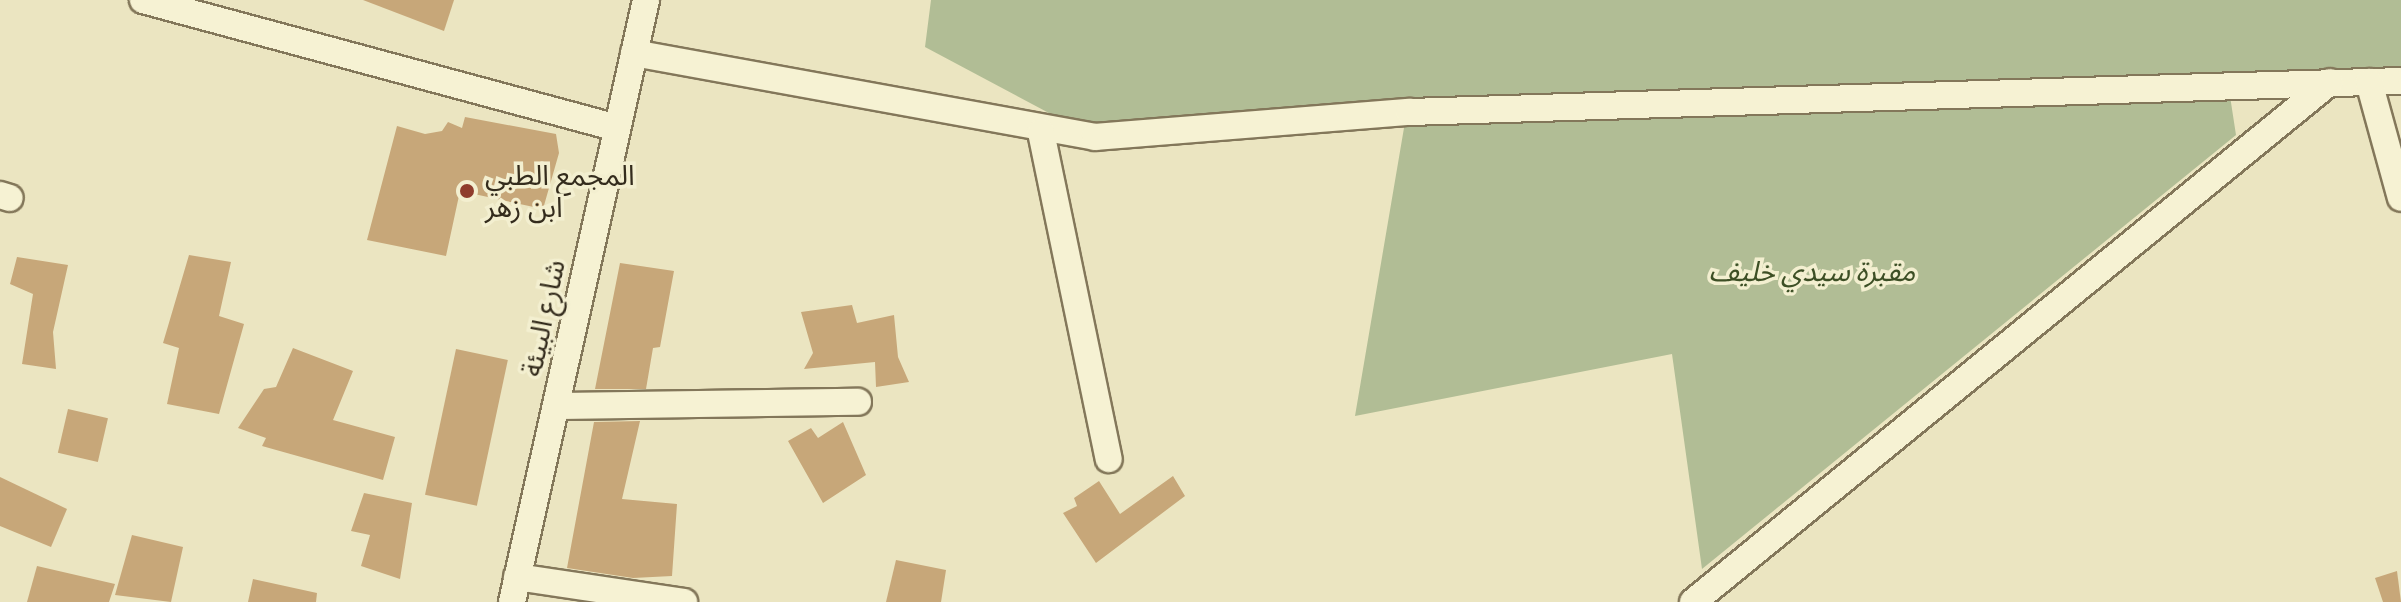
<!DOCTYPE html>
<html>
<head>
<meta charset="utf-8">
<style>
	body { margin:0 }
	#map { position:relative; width:2401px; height:602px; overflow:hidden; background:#ebe5c1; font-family:Merriweather,"Noto Sans Arabic",serif }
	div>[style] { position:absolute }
	.cemetery>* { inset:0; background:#b1bd95 }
	.building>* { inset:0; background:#c7a779; transform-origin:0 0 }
	.roads { filter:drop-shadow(2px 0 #83775a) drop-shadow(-2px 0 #83775a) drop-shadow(0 2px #83775a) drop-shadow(0 -2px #83775a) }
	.minor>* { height:26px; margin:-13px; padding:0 13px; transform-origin:13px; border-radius:13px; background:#f6f2d3 }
	.dots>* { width:22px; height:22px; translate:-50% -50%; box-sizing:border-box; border:4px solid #f3efd0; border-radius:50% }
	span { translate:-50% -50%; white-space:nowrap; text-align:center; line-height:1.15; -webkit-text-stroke:7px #f3efd0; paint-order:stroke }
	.poi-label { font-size:28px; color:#342c1d }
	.left { translate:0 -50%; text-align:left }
	.park-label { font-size:28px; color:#3d4f25; font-style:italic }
	.street-label { font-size:28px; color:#342c1d }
</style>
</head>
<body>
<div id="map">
	<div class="cemetery">
		<i style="clip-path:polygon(931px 0,2401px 0,2401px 74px,1514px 94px,1079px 129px,925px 47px)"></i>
		<i style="clip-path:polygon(2230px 96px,2236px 135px,1702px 569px,1672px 354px,1355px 416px,1405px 122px)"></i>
	</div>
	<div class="building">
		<i style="clip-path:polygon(363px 0,454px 0,444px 31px)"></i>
		<i style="clip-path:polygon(465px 117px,556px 134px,559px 153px,543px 209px,460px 191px,446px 256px,367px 240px,397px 126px,425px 134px,442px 131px,448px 122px,462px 128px)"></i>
		<i style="clip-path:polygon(189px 255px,231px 262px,219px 316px,244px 324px,219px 414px,167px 404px,179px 348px,163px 343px)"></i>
		<i style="clip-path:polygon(17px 257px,68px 265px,53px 332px,56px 369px,22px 364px,33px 294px,10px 284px)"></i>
		<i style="clip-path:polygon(620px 263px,674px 271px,660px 347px,653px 348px,646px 389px,595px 389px)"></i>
		<i style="clip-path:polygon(852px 305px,857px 323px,894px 315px,898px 357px,909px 382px,876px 387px,875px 362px,804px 369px,813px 353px,801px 312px)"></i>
		<i style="clip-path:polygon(293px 348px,353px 371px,333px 420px,395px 437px,383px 480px,262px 446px,266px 438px,238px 428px,264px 389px,276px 387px)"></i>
		<i style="left:456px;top:349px;width:53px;height:149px;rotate:12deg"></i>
		<i style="left:68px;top:409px;width:41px;height:45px;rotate:13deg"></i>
		<i style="clip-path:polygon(640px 421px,622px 499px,677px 504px,672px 576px,633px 578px,567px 568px,594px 422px)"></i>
		<i style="clip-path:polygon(843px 422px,866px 475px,823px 503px,788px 441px,811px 428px,818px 438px)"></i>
		<i style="clip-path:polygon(1173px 476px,1185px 496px,1096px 563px,1063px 513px,1077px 506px,1074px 498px,1099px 481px,1120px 514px)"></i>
		<i style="clip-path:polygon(0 477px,67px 509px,51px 547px,0 526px)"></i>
		<i style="clip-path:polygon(364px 493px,412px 503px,400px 579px,361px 566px,370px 535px,351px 531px)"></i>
		<i style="clip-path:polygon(132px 535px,183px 547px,171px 602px,115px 595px)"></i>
		<i style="clip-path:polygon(896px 560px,946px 570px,941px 602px,886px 602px)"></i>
		<i style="clip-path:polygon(37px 566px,115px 584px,109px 602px,27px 602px)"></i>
		<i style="clip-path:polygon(2397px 571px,2401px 602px,2383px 602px,2375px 578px)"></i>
		<i style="clip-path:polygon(253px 579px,317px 593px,316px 602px,248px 602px)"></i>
	</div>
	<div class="roads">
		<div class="minor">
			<i style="left:143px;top:0;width:491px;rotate:15.1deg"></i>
			<i style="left:634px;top:53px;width:469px;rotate:10.3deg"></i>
			<i style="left:1095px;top:137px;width:315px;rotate:-4.6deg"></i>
			<i style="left:1409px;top:112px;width:992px;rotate:-1.79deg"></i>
			<i style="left:2369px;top:82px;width:120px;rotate:74.6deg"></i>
			<i style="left:1041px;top:132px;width:334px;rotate:78.3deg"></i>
			<i style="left:0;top:195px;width:10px;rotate:17deg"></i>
			<i style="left:556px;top:406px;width:302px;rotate:-0.8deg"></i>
			<i style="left:517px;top:577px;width:169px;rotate:8.5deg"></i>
			<i style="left:512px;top:602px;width:617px;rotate:-77.45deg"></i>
			<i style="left:1693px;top:602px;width:822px;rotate:-39.23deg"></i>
		</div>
	</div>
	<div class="dots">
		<i style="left:467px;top:191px;background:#8f3d2d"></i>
	</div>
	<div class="poi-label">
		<span class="left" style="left:485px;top:191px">المجمع الطبي<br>ابن زهر</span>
	</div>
	<div class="park-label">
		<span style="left:1812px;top:271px">مقبرة سيدي خليف</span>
	</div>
	<div class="street-label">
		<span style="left:543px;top:318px;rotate:-78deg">شارع البيئة</span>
	</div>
</div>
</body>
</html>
